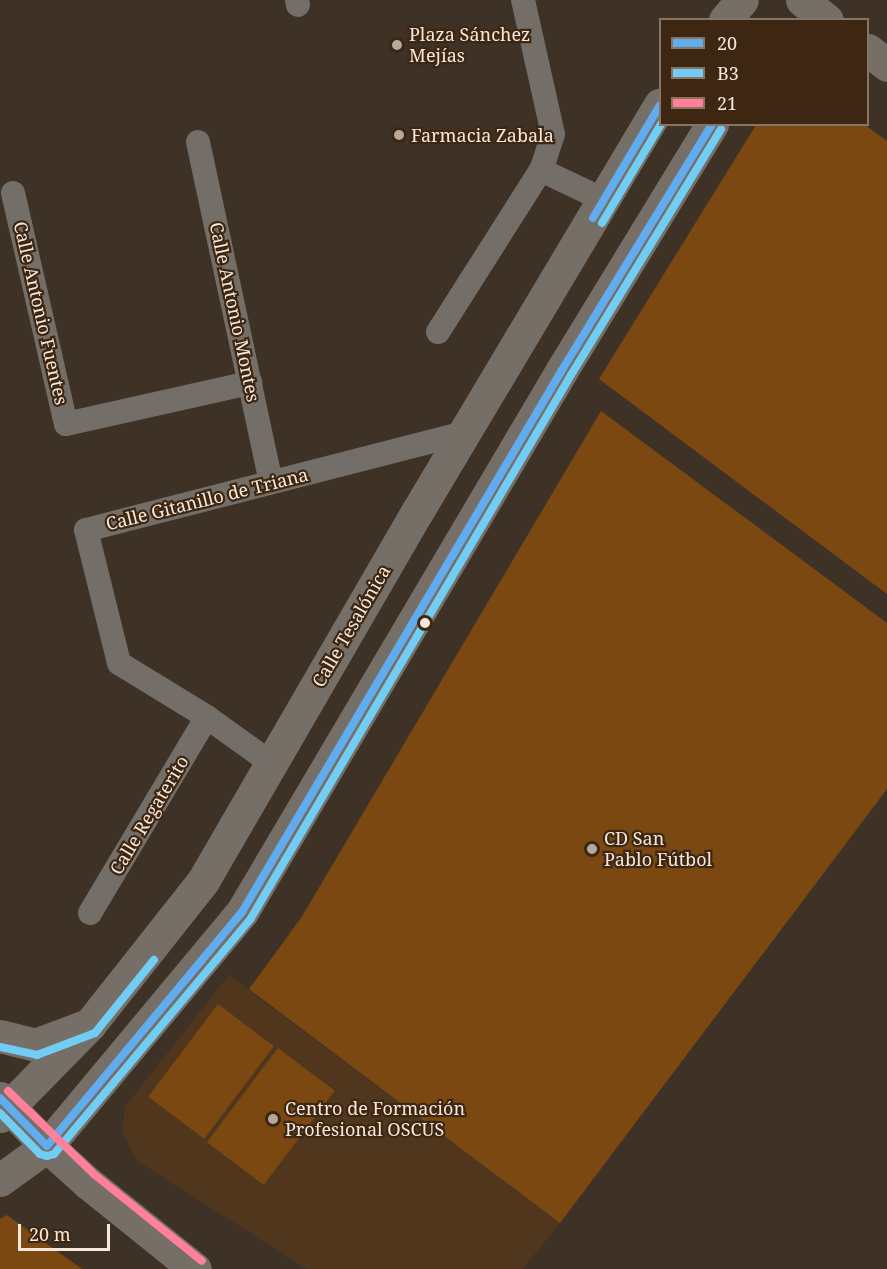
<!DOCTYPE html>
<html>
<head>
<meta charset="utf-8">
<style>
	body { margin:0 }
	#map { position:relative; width:887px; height:1269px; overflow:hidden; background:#3e3226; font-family:"Noto Serif",serif }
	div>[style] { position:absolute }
	.built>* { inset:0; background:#51361e }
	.green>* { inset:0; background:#7b4812; transform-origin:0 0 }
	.street>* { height:24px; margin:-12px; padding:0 12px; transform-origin:12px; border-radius:12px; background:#746e68 }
	.secondary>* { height:33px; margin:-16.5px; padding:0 16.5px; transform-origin:16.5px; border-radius:16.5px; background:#766f68 }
	.bus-1>* { height:8px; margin:-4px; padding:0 4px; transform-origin:4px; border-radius:4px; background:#60acee }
	.bus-2>* { height:8px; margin:-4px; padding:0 4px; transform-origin:4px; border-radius:4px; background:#72cdf4 }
	.bus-3>* { height:8px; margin:-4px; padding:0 4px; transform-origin:4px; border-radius:4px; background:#ff8098 }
	.dots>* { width:16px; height:16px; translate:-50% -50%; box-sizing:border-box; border:3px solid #3d2712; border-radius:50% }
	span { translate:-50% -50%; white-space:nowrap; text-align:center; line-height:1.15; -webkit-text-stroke:4.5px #3d2712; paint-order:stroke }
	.poi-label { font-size:18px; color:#f7e8db }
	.left { translate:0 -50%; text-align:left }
	.street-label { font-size:18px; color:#f7e8db }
	.legend { position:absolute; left:659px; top:18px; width:210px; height:108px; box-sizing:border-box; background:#3d2712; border:2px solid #877462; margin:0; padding:8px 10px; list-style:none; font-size:18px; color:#f7e8db }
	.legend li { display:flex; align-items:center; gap:12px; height:30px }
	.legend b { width:30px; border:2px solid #877462 }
	.scale { position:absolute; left:18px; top:1224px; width:92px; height:27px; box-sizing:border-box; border:3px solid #f7e8db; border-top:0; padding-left:8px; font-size:18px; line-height:21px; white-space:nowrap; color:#f7e8db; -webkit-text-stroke:4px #3d2712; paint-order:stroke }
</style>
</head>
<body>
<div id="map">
	<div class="built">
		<i style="clip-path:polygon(229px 975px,560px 1223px,523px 1269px,307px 1269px,136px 1160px,122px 1131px,125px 1107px)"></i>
	</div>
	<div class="green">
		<i style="clip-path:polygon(756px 125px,865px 125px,887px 141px,887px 594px,599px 379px)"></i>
		<i style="clip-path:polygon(601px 411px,887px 623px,887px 789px,560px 1223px,249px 989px,301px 918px)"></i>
		<i style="left:218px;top:1004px;width:70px;height:116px;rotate:37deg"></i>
		<i style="left:278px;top:1048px;width:71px;height:118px;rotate:37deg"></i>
		<i style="clip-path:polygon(7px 1215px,82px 1269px,0 1269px,0 1219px)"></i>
	</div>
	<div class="street">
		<i style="left:297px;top:0;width:5px;rotate:79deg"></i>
		<i style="left:523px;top:0;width:137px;rotate:77.4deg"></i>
		<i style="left:553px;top:134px;width:38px;rotate:108deg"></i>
		<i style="left:198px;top:142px;width:348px;rotate:77.9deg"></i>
		<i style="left:13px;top:193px;width:237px;rotate:77.1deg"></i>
		<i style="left:66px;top:424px;width:189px;rotate:-12.6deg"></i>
		<i style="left:438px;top:332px;width:192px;rotate:-57.6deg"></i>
		<i style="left:541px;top:170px;width:70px;rotate:25.5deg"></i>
		<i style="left:271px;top:763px;width:79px;rotate:-144.3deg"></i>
		<i style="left:207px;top:717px;width:103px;rotate:-148.5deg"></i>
		<i style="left:119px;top:663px;width:137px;rotate:-103.9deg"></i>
		<i style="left:86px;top:530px;width:390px;rotate:-14.4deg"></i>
		<i style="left:90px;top:913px;width:228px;rotate:-59.2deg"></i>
	</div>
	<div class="secondary">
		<i style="left:802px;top:0;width:32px;rotate:39deg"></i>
		<i style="left:725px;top:20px;width:26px;rotate:-50deg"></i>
		<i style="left:868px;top:50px;width:24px;rotate:38deg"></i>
		<i style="left:0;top:1036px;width:36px;rotate:14deg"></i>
		<i style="left:35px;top:1045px;width:51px;rotate:-20.6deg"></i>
		<i style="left:0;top:1098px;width:67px;rotate:45.6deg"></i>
		<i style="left:47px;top:1146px;width:55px;rotate:42.1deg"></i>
		<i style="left:88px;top:1183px;width:137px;rotate:38.8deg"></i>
		<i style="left:0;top:1116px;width:129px;rotate:-45.6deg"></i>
		<i style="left:90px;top:1024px;width:182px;rotate:-51.7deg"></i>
		<i style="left:203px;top:881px;width:427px;rotate:-59.9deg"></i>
		<i style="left:417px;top:512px;width:474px;rotate:-59.2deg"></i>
		<i style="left:0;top:1180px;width:58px;rotate:-35.9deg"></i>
		<i style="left:47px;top:1146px;width:305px;rotate:-50.2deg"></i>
		<i style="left:242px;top:912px;width:629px;rotate:-59.44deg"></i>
		<i style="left:562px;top:370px;width:288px;rotate:-58.6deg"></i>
	</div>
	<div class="bus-1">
		<i style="left:593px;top:218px;width:131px;rotate:-59.3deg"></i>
		<i style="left:0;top:1098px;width:67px;rotate:45.6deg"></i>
		<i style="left:47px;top:1146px;width:305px;rotate:-50.2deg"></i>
		<i style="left:242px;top:912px;width:629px;rotate:-59.44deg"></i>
		<i style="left:562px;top:370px;width:288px;rotate:-58.6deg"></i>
	</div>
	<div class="bus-2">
		<i style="left:602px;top:223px;width:115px;rotate:-59.2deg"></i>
		<i style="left:0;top:1047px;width:38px;rotate:12deg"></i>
		<i style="left:37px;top:1055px;width:62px;rotate:-20.8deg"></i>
		<i style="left:95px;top:1033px;width:94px;rotate:-51.1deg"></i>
		<i style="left:0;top:1113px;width:57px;rotate:45.7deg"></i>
		<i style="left:40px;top:1154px;width:7px;rotate:16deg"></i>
		<i style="left:47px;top:1156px;width:7px;rotate:-16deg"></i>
		<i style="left:54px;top:1154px;width:307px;rotate:-50.1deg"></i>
		<i style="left:251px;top:918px;width:630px;rotate:-59.49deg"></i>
		<i style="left:571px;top:375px;width:288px;rotate:-58.6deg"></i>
	</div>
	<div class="bus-3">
		<i style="left:8px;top:1091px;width:121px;rotate:44deg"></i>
		<i style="left:95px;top:1175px;width:137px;rotate:38.8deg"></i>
	</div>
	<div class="dots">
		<i style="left:397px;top:45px;background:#b6a89c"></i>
		<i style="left:399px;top:135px;background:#b6a89c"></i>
		<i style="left:425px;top:623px;background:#f7e8db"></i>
		<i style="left:592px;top:849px;background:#b6a89c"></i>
		<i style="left:273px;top:1119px;background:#b6a89c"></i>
	</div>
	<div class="poi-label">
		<span class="left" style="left:409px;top:45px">Plaza Sánchez<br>Mejías</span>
		<span class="left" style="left:411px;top:135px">Farmacia Zabala</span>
		<span class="left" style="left:604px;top:849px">CD San<br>Pablo Fútbol</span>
		<span class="left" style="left:285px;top:1119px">Centro de Formación<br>Profesional OSCUS</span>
	</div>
	<div class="street-label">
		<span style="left:235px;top:312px;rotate:78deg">Calle Antonio Montes</span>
		<span style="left:41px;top:313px;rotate:77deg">Calle Antonio Fuentes</span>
		<span style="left:207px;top:499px;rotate:-14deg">Calle Gitanillo de Triana</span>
		<span style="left:351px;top:626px;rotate:-60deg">Calle Tesalónica</span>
		<span style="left:149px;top:815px;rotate:-59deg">Calle Regaterito</span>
	</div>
	<ul class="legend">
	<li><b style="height:8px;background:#60acee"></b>20</li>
	<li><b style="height:8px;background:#72cdf4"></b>B3</li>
	<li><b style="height:8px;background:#ff8098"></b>21</li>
	</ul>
	<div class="scale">20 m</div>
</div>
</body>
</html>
